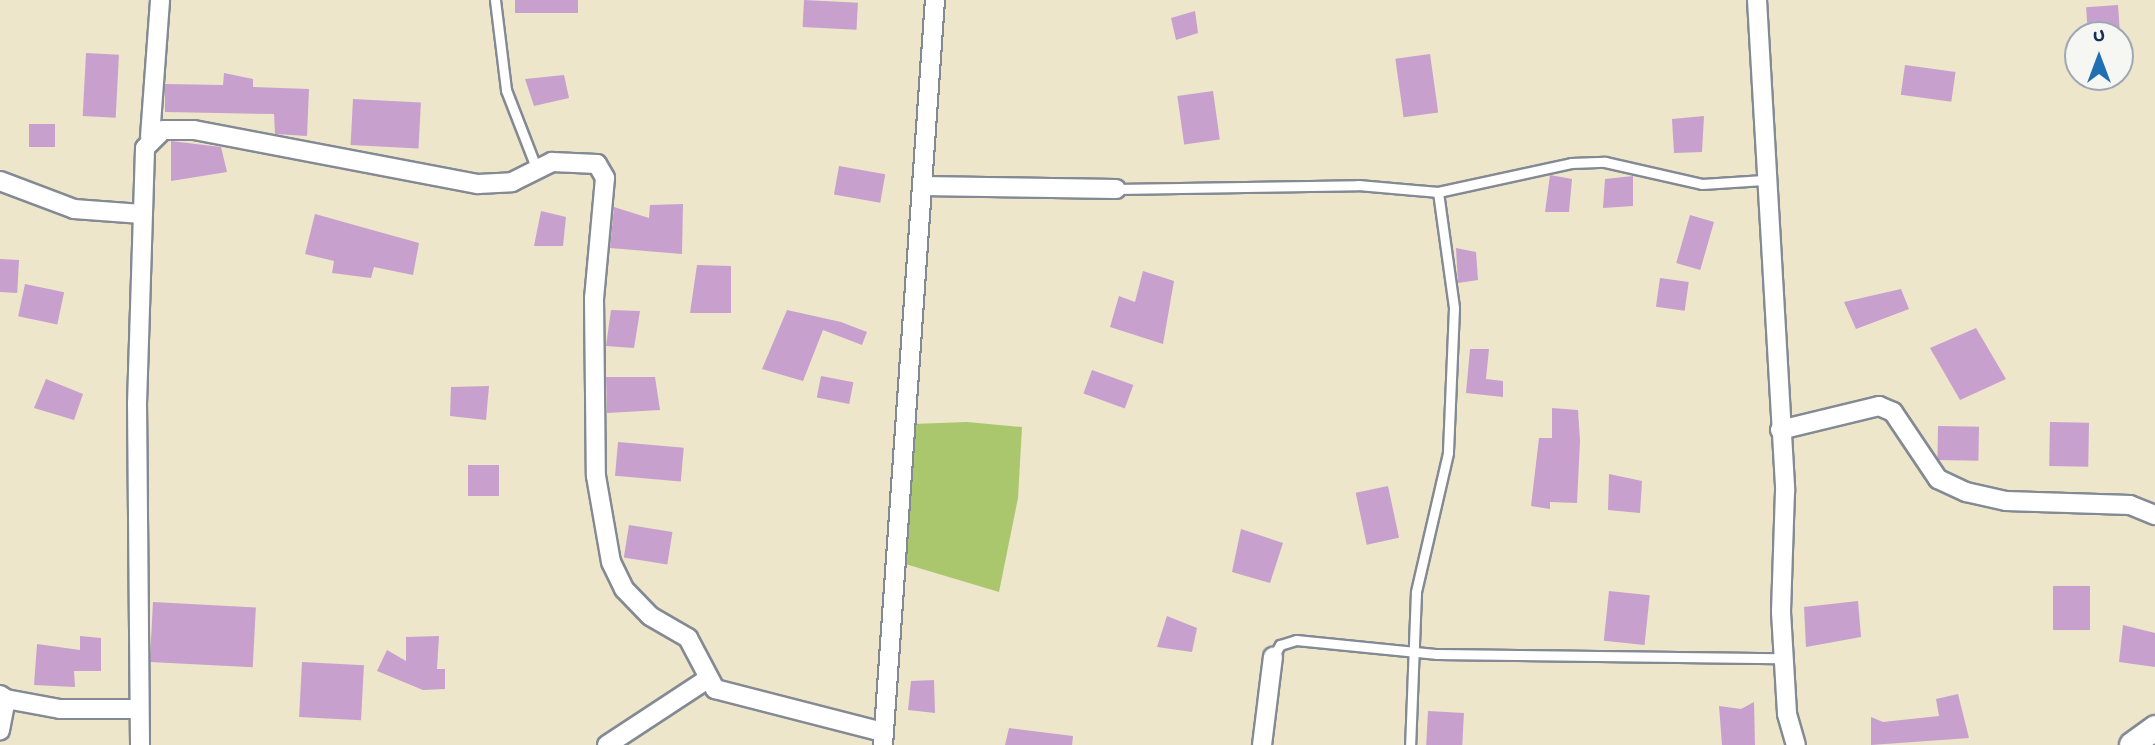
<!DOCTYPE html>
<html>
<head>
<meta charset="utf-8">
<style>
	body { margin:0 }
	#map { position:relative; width:2155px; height:745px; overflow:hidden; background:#ede6cb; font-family:"Gochi Hand",sans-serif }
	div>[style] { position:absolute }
	.green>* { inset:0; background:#aac76e }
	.building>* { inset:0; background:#c7a0ce; transform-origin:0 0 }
	.roads { filter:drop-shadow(2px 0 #848a94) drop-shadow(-2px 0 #848a94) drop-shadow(0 2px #848a94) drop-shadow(0 -2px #848a94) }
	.lane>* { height:9px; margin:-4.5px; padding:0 4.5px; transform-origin:4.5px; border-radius:4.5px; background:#fff }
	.street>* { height:18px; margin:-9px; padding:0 9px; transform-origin:9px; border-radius:9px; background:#fff }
	.secondary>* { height:24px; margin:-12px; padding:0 12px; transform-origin:12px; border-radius:12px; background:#fff }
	span { translate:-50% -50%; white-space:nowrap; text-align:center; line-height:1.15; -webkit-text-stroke:7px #f6f6f2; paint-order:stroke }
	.north { position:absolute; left:2064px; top:21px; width:70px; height:70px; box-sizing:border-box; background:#f6f6f2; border:2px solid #9ea6b7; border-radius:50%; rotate:0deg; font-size:19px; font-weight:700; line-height:28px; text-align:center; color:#1b2f5e }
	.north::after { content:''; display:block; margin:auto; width:24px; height:32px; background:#1f6fb2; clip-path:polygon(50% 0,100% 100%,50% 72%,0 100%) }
</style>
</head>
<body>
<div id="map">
	<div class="green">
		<i style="clip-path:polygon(967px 422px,1022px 427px,1018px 498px,999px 592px,902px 563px,913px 424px)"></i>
	</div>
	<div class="building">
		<i style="left:515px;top:0;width:63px;height:13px"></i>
		<i style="left:804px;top:0;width:54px;height:27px;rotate:3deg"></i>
		<i style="left:2118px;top:5px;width:28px;height:32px;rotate:86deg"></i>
		<i style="clip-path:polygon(1195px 11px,1198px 33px,1176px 40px,1171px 18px)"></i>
		<i style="left:86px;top:53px;width:33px;height:63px;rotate:3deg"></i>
		<i style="left:1430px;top:54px;width:59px;height:35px;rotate:82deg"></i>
		<i style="left:1905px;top:65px;width:51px;height:30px;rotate:8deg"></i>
		<i style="clip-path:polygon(224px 73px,253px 79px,253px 87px,309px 89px,307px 136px,275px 134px,274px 114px,165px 112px,165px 84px,223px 85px)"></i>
		<i style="clip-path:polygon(564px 75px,569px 98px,534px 106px,525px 79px)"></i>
		<i style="left:1213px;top:91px;width:49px;height:36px;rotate:82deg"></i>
		<i style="left:353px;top:99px;width:68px;height:46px;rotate:3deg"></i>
		<i style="clip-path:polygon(1704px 116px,1702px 152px,1674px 153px,1672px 119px)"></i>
		<i style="left:29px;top:124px;width:26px;height:23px"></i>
		<i style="clip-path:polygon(171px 141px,221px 147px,227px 172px,171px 181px)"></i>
		<i style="left:839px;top:166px;width:47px;height:29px;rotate:10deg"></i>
		<i style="clip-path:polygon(1550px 175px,1572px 179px,1569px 212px,1545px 212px)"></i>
		<i style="clip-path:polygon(1633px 176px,1633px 206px,1603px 208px,1605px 179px)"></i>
		<i style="clip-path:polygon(683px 204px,682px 254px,610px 248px,614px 207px,649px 218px,650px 205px)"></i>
		<i style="clip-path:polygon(541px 211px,566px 217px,563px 246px,534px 246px)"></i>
		<i style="clip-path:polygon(315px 214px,419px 243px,413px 275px,374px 267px,371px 278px,332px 273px,334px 261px,305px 254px)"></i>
		<i style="left:1690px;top:215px;width:25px;height:50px;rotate:16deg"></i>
		<i style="clip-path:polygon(1456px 248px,1476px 252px,1478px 280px,1458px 283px)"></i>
		<i style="left:0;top:259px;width:19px;height:33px;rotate:3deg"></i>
		<i style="clip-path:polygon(697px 265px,731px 266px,731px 313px,690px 313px)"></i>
		<i style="clip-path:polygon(1143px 271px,1174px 281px,1163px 344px,1110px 327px,1119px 296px,1135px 302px)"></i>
		<i style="left:1660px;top:278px;width:29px;height:29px;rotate:8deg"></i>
		<i style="left:25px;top:284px;width:40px;height:33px;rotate:12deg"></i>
		<i style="clip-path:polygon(1901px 289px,1909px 309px,1856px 329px,1844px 302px)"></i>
		<i style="clip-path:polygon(611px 310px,640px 311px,634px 348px,606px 346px)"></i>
		<i style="clip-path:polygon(787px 310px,841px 322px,867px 332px,862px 345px,823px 330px,803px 381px,762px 369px)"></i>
		<i style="clip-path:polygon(1976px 328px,2006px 379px,1960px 400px,1930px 348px)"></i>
		<i style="clip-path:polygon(1470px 349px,1489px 349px,1486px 379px,1503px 381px,1503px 397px,1466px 393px)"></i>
		<i style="left:1092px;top:370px;width:44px;height:25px;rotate:20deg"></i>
		<i style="left:821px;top:376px;width:33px;height:22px;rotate:11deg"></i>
		<i style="clip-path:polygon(606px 377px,655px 377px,660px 410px,607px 413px)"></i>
		<i style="clip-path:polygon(46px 379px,83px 394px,74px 420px,34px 408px)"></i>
		<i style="clip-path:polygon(489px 386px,486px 420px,450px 416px,451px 387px)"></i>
		<i style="clip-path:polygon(1552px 408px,1578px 410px,1580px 441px,1577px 503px,1550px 502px,1550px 509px,1531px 506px,1539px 438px,1552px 438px)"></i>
		<i style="left:2050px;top:422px;width:39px;height:44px;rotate:1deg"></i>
		<i style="left:1938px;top:426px;width:41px;height:34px;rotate:1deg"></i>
		<i style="left:618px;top:442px;width:66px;height:34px;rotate:5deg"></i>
		<i style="left:468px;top:465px;width:31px;height:31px"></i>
		<i style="clip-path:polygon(1609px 474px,1642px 481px,1640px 513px,1608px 510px)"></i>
		<i style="left:1388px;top:486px;width:53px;height:33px;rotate:78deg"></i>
		<i style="left:629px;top:525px;width:44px;height:33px;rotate:9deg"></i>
		<i style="clip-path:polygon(1241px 529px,1283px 543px,1270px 583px,1232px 572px)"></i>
		<i style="left:2053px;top:586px;width:37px;height:44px"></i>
		<i style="left:1609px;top:591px;width:41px;height:50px;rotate:6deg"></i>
		<i style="clip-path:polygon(1858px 601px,1861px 637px,1806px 647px,1804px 607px)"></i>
		<i style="left:153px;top:602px;width:103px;height:60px;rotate:3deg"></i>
		<i style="clip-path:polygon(1167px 616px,1197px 628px,1192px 652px,1157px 647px)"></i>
		<i style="clip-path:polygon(2123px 625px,2155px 633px,2155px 667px,2119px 662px)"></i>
		<i style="clip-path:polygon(80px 636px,101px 638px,101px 671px,74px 671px,75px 687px,34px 685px,37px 644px,80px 650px)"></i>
		<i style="clip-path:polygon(439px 636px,437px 669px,445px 669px,445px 689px,423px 690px,377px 671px,387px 650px,406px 661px,406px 637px)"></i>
		<i style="left:302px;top:662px;width:62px;height:55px;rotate:3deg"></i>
		<i style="clip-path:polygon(934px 680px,935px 713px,908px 710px,911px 681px)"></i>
		<i style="clip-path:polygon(1958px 694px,1969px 738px,1871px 745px,1871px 717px,1883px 722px,1939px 716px,1936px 699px)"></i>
		<i style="clip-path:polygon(1754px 702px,1755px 745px,1722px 745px,1719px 706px,1741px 709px)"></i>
		<i style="left:1428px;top:711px;width:36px;height:34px;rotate:3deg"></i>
		<i style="clip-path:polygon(1009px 728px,1073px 736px,1072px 745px,1005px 745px)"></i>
	</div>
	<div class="roads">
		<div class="lane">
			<i style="left:495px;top:0;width:91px;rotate:83deg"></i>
			<i style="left:506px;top:90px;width:86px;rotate:68.8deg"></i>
			<i style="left:1116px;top:189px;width:242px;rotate:-0.9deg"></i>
			<i style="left:1358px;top:185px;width:80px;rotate:5deg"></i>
			<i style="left:1438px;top:192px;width:117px;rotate:82.1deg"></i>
			<i style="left:1454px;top:308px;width:145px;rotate:92.4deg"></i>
			<i style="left:1448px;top:453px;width:143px;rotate:103deg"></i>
			<i style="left:1416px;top:592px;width:153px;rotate:92.2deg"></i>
			<i style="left:1438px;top:192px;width:136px;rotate:-12.3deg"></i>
			<i style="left:1571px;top:163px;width:34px;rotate:-2deg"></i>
			<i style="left:1605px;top:162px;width:99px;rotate:12.8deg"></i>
			<i style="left:1702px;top:184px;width:62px;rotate:-3.7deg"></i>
			<i style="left:1273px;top:657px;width:14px;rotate:-60deg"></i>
			<i style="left:1280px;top:645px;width:17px;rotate:-17deg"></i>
			<i style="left:1296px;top:640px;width:142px;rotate:5.7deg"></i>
			<i style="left:1437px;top:654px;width:346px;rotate:0.7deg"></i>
		</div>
		<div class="street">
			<i style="left:1757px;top:0;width:492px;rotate:86.7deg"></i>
			<i style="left:1785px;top:491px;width:121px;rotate:91.9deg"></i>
			<i style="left:1781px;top:612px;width:102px;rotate:86.6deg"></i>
			<i style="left:1787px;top:714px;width:32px;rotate:74deg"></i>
			<i style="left:150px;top:137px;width:137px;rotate:-85.8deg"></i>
			<i style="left:0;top:181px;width:79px;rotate:20.7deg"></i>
			<i style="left:74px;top:209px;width:68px;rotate:4.2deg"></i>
			<i style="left:922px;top:186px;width:194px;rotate:0.9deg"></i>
			<i style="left:1780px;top:430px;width:102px;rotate:-13.6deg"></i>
			<i style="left:1879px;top:406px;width:15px;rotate:23deg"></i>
			<i style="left:1893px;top:412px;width:81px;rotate:56.1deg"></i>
			<i style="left:1938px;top:479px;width:31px;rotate:25deg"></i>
			<i style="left:1966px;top:492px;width:41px;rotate:12.7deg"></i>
			<i style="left:2006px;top:501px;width:124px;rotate:1.8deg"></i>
			<i style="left:2130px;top:505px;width:27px;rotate:22deg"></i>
			<i style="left:0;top:695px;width:7px;rotate:34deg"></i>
			<i style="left:6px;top:699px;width:32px;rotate:101deg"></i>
			<i style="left:6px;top:699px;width:55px;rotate:10.5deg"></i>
			<i style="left:60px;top:709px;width:79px"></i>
			<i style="left:140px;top:745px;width:341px;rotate:-90.5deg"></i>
			<i style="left:137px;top:404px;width:256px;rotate:-88.2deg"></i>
			<i style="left:145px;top:148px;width:25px;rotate:-45deg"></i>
			<i style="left:163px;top:130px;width:31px"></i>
			<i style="left:194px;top:130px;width:289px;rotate:10.8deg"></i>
			<i style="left:478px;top:184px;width:34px;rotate:-3deg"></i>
			<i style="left:512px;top:182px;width:45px;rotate:-26.6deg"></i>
			<i style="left:552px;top:162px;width:45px;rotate:2.5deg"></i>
			<i style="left:597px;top:164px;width:16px;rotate:60deg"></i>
			<i style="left:605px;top:178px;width:121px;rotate:95.2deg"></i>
			<i style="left:594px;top:298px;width:178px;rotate:89.4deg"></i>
			<i style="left:596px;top:476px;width:87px;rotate:80.1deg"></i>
			<i style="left:611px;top:562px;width:30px;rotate:64deg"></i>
			<i style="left:624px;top:589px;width:37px;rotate:46deg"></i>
			<i style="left:650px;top:616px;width:44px;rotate:30.1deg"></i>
			<i style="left:688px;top:638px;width:58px;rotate:62.1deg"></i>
			<i style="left:715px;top:689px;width:173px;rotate:14.4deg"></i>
			<i style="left:607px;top:745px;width:118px;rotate:-33.3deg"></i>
			<i style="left:883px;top:745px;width:747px;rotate:-86.01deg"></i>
			<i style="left:1262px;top:745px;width:89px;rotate:-82.9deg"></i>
		</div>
		<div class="secondary">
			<i style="left:2132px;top:745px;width:29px;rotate:-36deg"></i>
		</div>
	</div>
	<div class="north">U</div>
</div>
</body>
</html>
